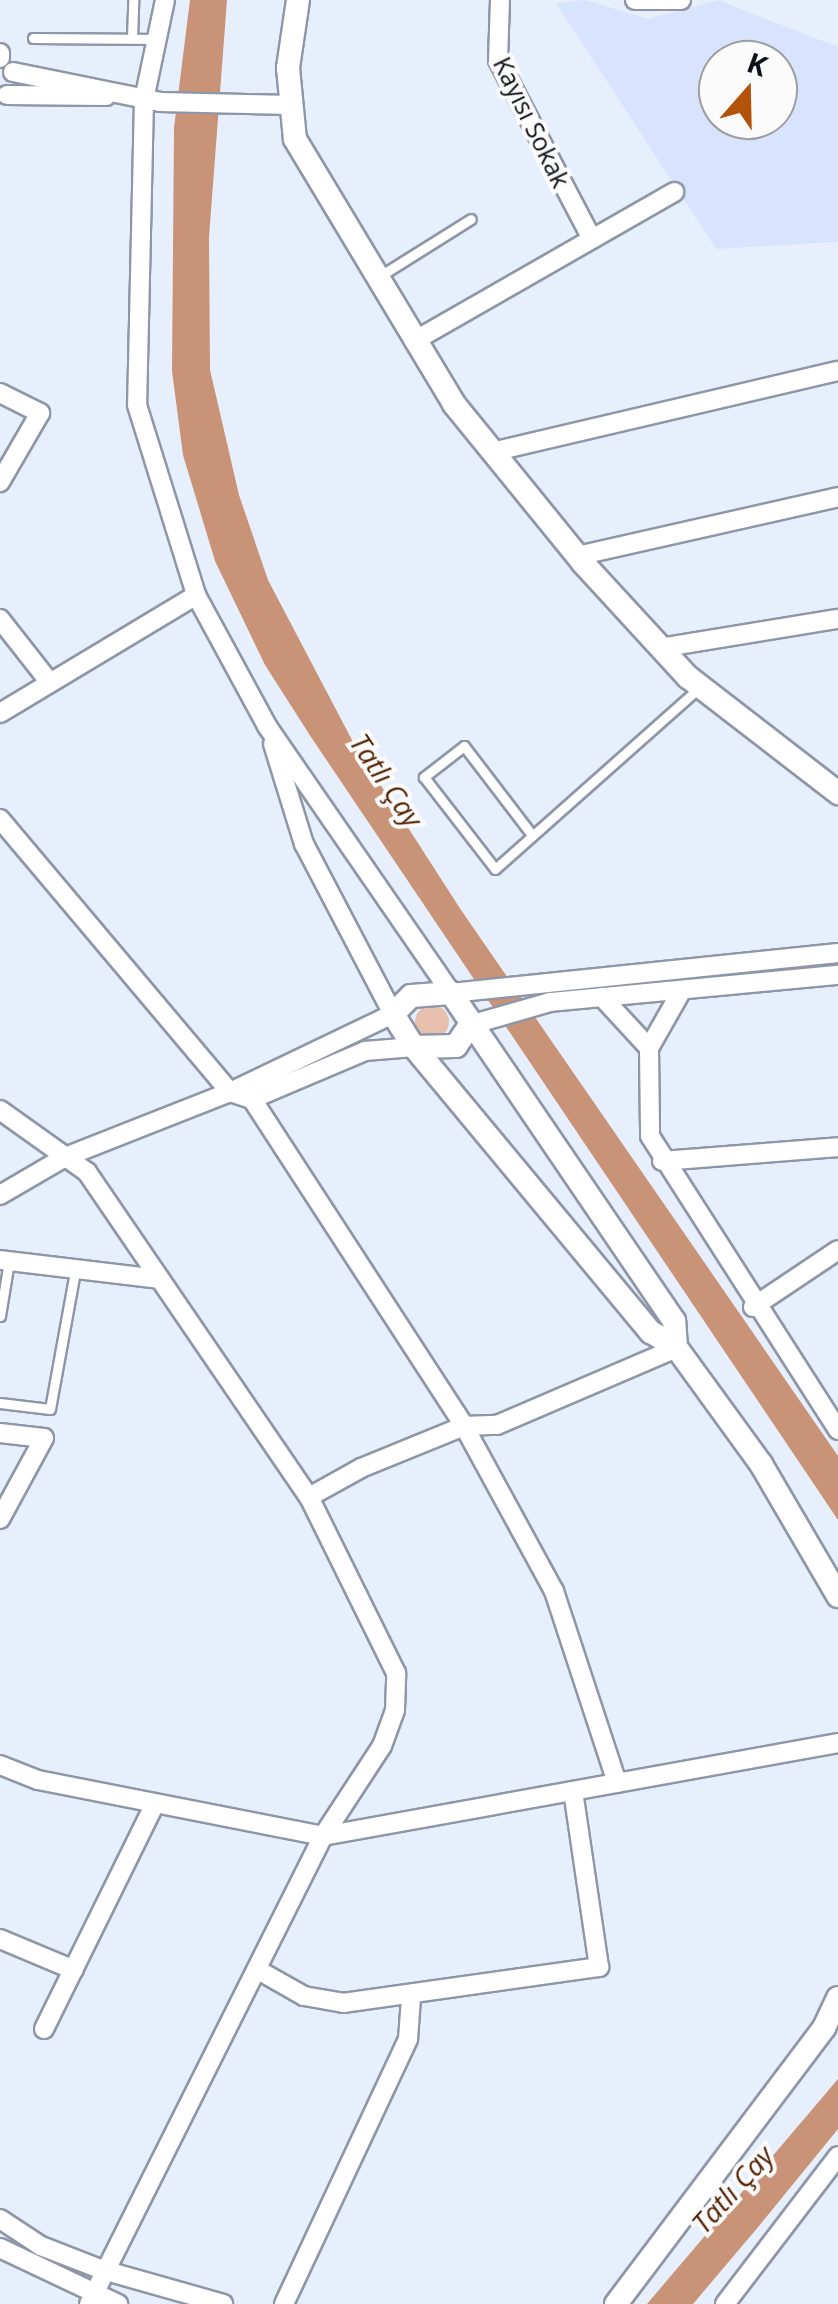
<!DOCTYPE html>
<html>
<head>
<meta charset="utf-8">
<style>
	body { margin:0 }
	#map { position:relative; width:838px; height:2304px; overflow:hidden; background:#e7effd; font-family:"Open Sans",sans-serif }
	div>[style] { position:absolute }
	.built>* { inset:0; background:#d8e4fd }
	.green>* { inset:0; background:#e6c0ad }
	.round { border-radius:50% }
	.water>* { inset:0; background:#c89377 }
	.roads { filter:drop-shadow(2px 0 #8e96a7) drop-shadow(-2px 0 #8e96a7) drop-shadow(0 2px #8e96a7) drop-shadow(0 -2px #8e96a7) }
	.service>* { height:9px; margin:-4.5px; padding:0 4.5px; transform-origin:4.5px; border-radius:4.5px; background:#fff }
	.minor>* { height:18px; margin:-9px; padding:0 9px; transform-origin:9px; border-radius:9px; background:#fff }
	.tertiary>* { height:22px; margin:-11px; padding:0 11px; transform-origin:11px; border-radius:11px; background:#fff }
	span { translate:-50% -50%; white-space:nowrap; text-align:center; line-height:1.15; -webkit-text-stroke:8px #fbfbfb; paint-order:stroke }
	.street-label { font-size:25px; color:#0f1218 }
	.water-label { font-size:28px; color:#532202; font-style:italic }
	.north { position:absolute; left:698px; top:40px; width:100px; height:100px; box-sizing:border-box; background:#fbfbfb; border:2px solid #9d9ea0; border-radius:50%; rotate:20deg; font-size:28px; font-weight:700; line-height:40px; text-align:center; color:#0f1218 }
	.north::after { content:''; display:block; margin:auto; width:35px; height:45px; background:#b3530b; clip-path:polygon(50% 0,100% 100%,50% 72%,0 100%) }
</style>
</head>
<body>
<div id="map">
	<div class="built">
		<i style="clip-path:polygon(evenodd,585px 0,648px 19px,718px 0,838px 47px,838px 242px,716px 249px,556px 3px,585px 0,718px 60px,778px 60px,778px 120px,718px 120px,718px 60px)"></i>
	</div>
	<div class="green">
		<i class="round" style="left:415px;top:1005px;width:34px;height:34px"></i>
	</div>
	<div class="water">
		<i style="clip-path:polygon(190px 0,227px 0,209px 237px,210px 370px,239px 495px,268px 580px,353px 742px,461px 910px,838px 1456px,838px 1520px,311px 737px,265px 665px,215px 561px,183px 455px,172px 371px,174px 128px)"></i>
		<i style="clip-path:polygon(838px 2079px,838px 2129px,759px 2226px,693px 2304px,647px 2304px)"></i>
	</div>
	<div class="roads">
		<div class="service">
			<i style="left:33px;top:38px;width:124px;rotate:0.5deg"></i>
			<i style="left:132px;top:38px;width:38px;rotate:-88deg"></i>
			<i style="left:380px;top:276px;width:107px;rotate:-32.1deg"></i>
			<i style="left:532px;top:835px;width:112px;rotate:-127.4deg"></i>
			<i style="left:464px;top:746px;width:51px;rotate:142.2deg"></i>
			<i style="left:424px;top:777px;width:116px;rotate:52.3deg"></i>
			<i style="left:495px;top:869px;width:273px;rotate:-41.6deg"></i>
			<i style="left:0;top:1316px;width:56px;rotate:-80.7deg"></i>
			<i style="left:0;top:1403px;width:50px;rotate:6.8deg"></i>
			<i style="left:50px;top:1409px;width:140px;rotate:-79.7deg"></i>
		</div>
		<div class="minor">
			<i style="left:165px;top:0;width:102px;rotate:101.9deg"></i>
			<i style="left:144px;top:100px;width:305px;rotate:91.3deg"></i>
			<i style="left:137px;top:405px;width:199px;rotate:72.7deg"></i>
			<i style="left:196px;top:595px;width:149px;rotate:61.5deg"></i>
			<i style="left:267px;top:726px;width:324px;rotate:55.4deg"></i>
			<i style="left:451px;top:993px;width:389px;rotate:-5.9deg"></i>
			<i style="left:500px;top:0;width:60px;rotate:91.9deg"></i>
			<i style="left:498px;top:60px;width:202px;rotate:62.3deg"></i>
			<i style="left:635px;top:0;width:46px"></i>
			<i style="left:0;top:53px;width:5px;rotate:90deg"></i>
			<i style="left:13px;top:72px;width:150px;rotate:11.5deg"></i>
			<i style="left:160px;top:102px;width:130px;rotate:1.3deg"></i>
			<i style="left:7px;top:95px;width:99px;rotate:0.6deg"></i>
			<i style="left:414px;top:341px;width:300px;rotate:-29.8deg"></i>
			<i style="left:0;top:393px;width:45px;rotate:26.6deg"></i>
			<i style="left:40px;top:413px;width:80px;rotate:120.1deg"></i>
			<i style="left:492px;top:452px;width:355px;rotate:-13.2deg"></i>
			<i style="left:577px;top:556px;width:268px;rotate:-12.7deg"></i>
			<i style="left:0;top:619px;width:76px;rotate:51.9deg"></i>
			<i style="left:660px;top:648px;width:180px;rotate:-9.3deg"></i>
			<i style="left:0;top:713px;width:229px;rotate:-31deg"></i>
			<i style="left:0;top:819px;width:357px;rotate:49.9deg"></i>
			<i style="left:230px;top:1092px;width:23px;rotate:18deg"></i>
			<i style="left:252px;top:1099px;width:390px;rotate:57deg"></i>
			<i style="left:464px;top:1426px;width:188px;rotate:61.4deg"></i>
			<i style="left:554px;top:1591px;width:202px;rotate:71.8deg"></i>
			<i style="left:682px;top:990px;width:67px;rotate:119.6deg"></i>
			<i style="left:649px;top:1048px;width:88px;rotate:89.3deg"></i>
			<i style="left:650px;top:1136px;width:349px;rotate:57.4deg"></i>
			<i style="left:602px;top:997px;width:69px;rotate:47.3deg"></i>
			<i style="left:470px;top:1025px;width:83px;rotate:-16deg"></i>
			<i style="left:550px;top:1002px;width:289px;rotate:-5.4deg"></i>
			<i style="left:252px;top:1099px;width:123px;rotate:-23deg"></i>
			<i style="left:365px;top:1051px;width:49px;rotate:-4.7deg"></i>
			<i style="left:0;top:1110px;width:107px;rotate:35.5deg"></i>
			<i style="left:87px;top:1172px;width:394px;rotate:55.7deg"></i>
			<i style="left:662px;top:1161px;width:177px;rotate:-4.5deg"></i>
			<i style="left:0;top:1195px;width:75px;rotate:-30.3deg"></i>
			<i style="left:65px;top:1157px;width:177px;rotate:-21.5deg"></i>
			<i style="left:230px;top:1092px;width:181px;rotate:-25.6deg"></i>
			<i style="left:393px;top:1014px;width:192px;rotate:-117.6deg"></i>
			<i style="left:304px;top:844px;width:105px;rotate:-107.2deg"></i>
			<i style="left:0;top:1260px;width:161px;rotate:6.8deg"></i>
			<i style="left:753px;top:1307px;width:102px;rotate:-33.8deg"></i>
			<i style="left:0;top:1433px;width:44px;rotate:6.5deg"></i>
			<i style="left:44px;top:1438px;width:92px;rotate:118.5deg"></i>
			<i style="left:0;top:1765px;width:41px;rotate:21.5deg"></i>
			<i style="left:38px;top:1780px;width:290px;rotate:11.1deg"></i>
			<i style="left:323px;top:1836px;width:523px;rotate:-10.24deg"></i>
			<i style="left:0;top:1939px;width:80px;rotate:22.7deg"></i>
			<i style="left:258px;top:1970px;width:53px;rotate:29.5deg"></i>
			<i style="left:304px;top:1996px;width:40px;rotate:10deg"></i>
			<i style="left:343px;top:2003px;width:259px;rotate:-8deg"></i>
			<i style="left:599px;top:1967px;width:178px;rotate:-98.4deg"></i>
			<i style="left:44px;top:2029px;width:250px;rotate:-63.8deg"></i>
			<i style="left:0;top:2219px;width:49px;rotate:33.4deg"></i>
			<i style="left:41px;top:2246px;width:66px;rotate:21.2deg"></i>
			<i style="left:103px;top:2270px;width:125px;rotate:15.8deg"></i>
			<i style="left:0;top:2248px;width:131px;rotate:25.4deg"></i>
			<i style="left:89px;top:2304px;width:523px;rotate:-63.43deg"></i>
			<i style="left:323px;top:1836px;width:108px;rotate:-56.8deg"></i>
			<i style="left:382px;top:1746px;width:38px;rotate:-70deg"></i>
			<i style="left:395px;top:1710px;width:37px;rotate:-88deg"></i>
			<i style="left:396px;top:1673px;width:196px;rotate:-116.3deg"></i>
			<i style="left:309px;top:1497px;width:60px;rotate:-29.1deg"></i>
			<i style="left:361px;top:1468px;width:111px;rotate:-22.2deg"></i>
			<i style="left:464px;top:1426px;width:33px;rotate:-2deg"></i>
			<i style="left:497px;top:1425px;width:196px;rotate:-23.2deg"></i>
			<i style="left:284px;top:2304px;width:293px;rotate:-64.9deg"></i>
			<i style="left:408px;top:2039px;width:41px;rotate:-85.8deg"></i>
			<i style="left:725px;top:2304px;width:186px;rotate:-52.6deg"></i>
		</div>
		<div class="tertiary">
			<i style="left:298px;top:0;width:69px;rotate:98.4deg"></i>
			<i style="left:288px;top:68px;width:71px;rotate:84.4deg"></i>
			<i style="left:295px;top:139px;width:309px;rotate:59deg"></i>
			<i style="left:454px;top:404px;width:205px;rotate:50.9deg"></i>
			<i style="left:583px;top:563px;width:155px;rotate:47.4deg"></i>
			<i style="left:688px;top:677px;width:190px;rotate:37.7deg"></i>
			<i style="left:414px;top:1047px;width:42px;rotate:-1.4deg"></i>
			<i style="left:456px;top:1046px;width:25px;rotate:-56deg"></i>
			<i style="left:676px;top:1347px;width:26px;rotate:-94deg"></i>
			<i style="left:674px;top:1321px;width:397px;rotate:-124.2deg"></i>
			<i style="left:451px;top:993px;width:40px;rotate:175.7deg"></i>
			<i style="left:411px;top:996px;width:25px;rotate:135deg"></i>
			<i style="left:393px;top:1014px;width:39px;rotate:58deg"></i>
			<i style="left:414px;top:1047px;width:371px;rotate:50.3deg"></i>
			<i style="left:651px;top:1332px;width:29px;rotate:31deg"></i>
			<i style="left:676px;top:1347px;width:145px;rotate:54deg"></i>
			<i style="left:761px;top:1464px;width:153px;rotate:59.7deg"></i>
			<i style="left:616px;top:2304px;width:346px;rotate:-53deg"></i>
			<i style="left:824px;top:2028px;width:33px;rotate:-65deg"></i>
		</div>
	</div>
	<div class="street-label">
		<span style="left:532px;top:122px;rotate:64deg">Kayısı Sokak</span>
	</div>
	<div class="water-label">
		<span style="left:387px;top:780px;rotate:56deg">Tatlı Çay</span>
		<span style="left:732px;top:2189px;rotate:-48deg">Tatlı Çay</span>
	</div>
	<div class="north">K</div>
</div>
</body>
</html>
